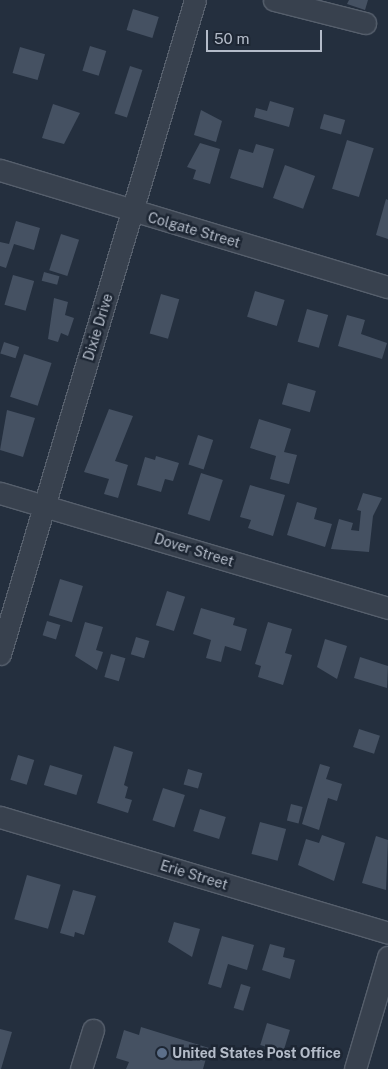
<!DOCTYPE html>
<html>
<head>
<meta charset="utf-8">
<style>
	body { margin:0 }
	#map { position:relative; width:388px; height:1069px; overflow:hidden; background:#242f3e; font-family:"Public Sans",sans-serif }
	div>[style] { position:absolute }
	.building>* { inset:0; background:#455162; transform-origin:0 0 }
	.roads { filter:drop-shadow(1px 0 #565f6c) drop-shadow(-1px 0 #565f6c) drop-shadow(0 1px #565f6c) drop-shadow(0 -1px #565f6c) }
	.minor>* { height:21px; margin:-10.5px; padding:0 10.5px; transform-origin:10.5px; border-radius:10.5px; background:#38414e }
	.dots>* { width:14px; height:14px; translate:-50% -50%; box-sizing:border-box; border:2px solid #1d2633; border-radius:50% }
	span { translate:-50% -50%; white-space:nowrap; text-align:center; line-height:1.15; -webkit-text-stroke:5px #1d2633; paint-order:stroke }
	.street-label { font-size:14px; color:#b4bcc9 }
	.poi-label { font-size:14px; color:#b4bcc9; font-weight:700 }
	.left { translate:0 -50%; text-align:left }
	.scale { position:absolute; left:206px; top:30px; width:116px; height:22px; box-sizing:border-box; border:2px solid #b4bcc9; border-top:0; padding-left:6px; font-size:15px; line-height:18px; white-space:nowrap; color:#b4bcc9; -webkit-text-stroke:4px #1d2633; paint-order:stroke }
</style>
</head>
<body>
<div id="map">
	<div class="building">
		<i style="clip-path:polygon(349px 0,368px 0,365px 10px,347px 4px)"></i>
		<i style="left:133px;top:9px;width:27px;height:22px;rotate:17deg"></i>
		<i style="left:90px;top:46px;width:17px;height:26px;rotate:17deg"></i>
		<i style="left:20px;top:47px;width:26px;height:27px;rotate:16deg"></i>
		<i style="left:130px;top:66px;width:13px;height:50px;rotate:18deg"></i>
		<i style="clip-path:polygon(270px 101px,294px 108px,289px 127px,254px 117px,256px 108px,267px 111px)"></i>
		<i style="clip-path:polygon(53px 104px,80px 113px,64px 144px,42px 138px)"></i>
		<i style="clip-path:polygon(201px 110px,222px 121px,216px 142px,194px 135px)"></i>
		<i style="left:324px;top:114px;width:22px;height:15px;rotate:16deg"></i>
		<i style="left:347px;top:140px;width:28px;height:51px;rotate:17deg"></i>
		<i style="clip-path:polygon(200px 143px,220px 149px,210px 184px,193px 179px,196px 170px,187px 167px)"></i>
		<i style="clip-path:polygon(256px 144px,274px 149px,263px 188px,230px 178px,239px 149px,253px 153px)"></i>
		<i style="left:285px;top:165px;width:32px;height:35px;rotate:20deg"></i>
		<i style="clip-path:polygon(386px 199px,388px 200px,388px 239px,376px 235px)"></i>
		<i style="clip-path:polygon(16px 221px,40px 228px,34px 250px,14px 244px,6px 268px,0 266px,0 242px,9px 244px)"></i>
		<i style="left:61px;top:234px;width:19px;height:38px;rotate:18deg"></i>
		<i style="left:44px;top:272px;width:16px;height:9px;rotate:15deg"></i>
		<i style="left:13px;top:275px;width:22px;height:31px;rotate:16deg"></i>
		<i style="left:255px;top:291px;width:31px;height:27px;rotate:17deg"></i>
		<i style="left:161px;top:294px;width:19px;height:41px;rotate:16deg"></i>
		<i style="clip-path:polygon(54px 298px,68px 302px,65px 315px,74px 318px,68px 336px,61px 333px,58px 342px,48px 339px)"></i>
		<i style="left:307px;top:309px;width:22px;height:34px;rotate:16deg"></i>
		<i style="clip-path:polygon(347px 315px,365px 320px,361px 334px,387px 343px,382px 359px,338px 346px)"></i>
		<i style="left:4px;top:342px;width:16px;height:12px;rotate:18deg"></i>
		<i style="left:24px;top:354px;width:29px;height:45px;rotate:18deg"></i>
		<i style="left:288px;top:383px;width:29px;height:22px;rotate:16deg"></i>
		<i style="clip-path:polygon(109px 409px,133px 416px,115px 461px,128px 465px,118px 498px,104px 494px,109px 479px,84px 472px)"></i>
		<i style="clip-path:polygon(7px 410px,35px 418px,23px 457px,0 450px)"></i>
		<i style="clip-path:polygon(259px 419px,291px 429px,284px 452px,297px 455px,289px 484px,270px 479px,276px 456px,250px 448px)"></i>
		<i style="left:198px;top:435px;width:16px;height:31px;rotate:18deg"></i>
		<i style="clip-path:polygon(156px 456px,179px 463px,173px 481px,165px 479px,161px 492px,137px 485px,145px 457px,155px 460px)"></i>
		<i style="left:201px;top:473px;width:23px;height:43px;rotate:18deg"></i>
		<i style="clip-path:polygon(250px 485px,285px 495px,273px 536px,248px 528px,251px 520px,240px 517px)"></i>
		<i style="clip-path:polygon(363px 493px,382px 498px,373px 516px,369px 552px,331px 549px,339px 519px,353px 523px,351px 530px,359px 531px,361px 511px,357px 510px)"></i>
		<i style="clip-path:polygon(297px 502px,317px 508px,314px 519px,332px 524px,325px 547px,287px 535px)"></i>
		<i style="left:60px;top:579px;width:24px;height:38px;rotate:17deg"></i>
		<i style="left:167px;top:591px;width:19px;height:36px;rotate:18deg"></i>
		<i style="clip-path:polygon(201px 608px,235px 618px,233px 625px,247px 629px,241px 651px,225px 646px,221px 662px,206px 658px,211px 640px,193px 634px)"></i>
		<i style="left:47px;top:621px;width:14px;height:15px;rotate:17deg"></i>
		<i style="clip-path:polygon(85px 622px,103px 627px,96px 650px,103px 652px,97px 670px,75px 656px)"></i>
		<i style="clip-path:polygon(268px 622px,292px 629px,285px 653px,292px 655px,283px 685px,258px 677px,261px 666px,255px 664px)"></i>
		<i style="left:136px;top:637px;width:14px;height:18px;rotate:17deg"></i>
		<i style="clip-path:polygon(325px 639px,347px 646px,337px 679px,317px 667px)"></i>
		<i style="left:111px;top:654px;width:15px;height:24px;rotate:16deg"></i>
		<i style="clip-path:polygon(360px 657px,388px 666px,387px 688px,354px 678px)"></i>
		<i style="left:359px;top:729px;width:22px;height:19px;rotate:18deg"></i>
		<i style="clip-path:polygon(114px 746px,133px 752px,124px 785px,128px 787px,125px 798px,132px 800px,128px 813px,97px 803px)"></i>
		<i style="left:18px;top:755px;width:17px;height:26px;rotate:17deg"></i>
		<i style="clip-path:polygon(320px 764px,330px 767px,326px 779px,342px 784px,337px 801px,328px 798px,319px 830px,302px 824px)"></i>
		<i style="left:50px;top:765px;width:34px;height:21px;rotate:17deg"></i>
		<i style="left:188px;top:769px;width:15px;height:16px;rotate:16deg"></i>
		<i style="left:163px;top:788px;width:23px;height:34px;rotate:18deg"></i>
		<i style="left:291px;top:804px;width:12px;height:17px;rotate:14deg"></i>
		<i style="left:200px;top:809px;width:27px;height:23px;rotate:17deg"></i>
		<i style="left:260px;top:822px;width:27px;height:33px;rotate:15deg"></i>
		<i style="clip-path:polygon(322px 835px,345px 843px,334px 881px,298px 865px,306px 839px,319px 843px)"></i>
		<i style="clip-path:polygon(376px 836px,388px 840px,386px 890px,362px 883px)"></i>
		<i style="left:27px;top:875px;width:35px;height:46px;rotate:16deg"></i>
		<i style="clip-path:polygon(73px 890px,96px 896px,84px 935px,75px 932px,74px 937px,60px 933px)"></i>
		<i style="clip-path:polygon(174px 922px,200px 929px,192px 957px,168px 942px)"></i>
		<i style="clip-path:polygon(222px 936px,254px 945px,247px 970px,228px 964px,221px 988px,208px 984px)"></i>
		<i style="clip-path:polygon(270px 944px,285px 948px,283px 957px,295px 960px,290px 979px,262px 970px)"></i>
		<i style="left:241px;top:984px;width:10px;height:25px;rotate:17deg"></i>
		<i style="left:267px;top:1023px;width:24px;height:23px;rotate:17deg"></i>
		<i style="clip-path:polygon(141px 1027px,209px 1048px,203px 1069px,126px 1069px,129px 1062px,116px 1058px,124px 1030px,139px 1035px)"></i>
		<i style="clip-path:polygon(0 1029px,12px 1032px,1px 1069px,0 1069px)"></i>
	</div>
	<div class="roads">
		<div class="minor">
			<i style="left:274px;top:0;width:94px;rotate:14.2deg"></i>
			<i style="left:0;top:170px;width:405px;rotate:16.8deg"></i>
			<i style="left:0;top:493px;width:405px;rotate:16.5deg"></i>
			<i style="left:0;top:654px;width:682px;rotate:-73.4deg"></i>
			<i style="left:0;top:817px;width:405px;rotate:16.6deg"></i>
			<i style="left:81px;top:1069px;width:41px;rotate:-72.9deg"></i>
			<i style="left:355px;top:1069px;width:117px;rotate:-73.6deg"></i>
		</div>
	</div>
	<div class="dots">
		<i style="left:162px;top:1053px;background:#5c6f8a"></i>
	</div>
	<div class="street-label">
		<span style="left:194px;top:230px;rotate:16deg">Colgate Street</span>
		<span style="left:98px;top:327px;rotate:-73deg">Dixie Drive</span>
		<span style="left:194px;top:550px;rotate:17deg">Dover Street</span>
		<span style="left:194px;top:875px;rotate:17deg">Erie Street</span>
	</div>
	<div class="poi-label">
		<span class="left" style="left:172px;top:1053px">United States Post Office</span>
	</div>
	<div class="scale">50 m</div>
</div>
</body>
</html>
